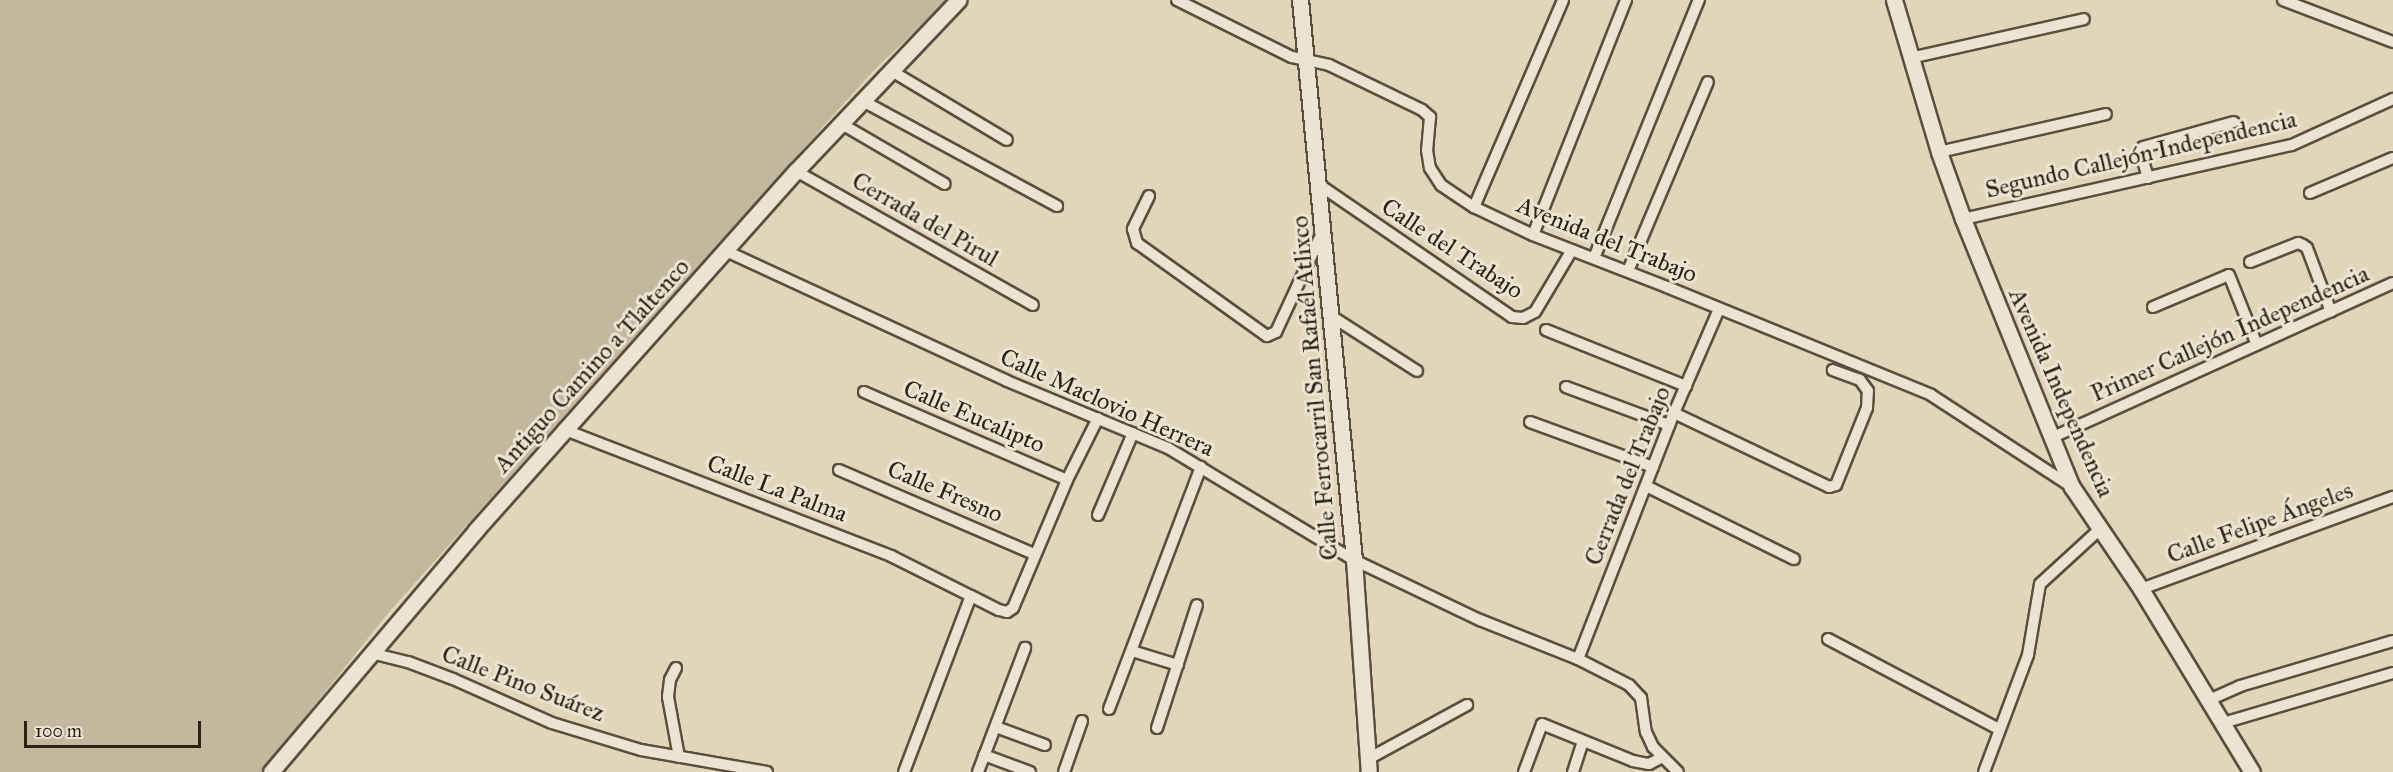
<!DOCTYPE html>
<html>
<head>
<meta charset="utf-8">
<style>
	body { margin:0 }
	#map { position:relative; width:2393px; height:772px; overflow:hidden; background:#e1d6ba; font-family:"IM FELL Great Primer",serif }
	div>[style] { position:absolute }
	.green>* { inset:0; background:#c3b79d }
	.roads { filter:drop-shadow(2px 0 #5b4e3c) drop-shadow(-2px 0 #5b4e3c) drop-shadow(0 2px #5b4e3c) drop-shadow(0 -2px #5b4e3c) }
	.street>* { height:10px; margin:-5px; padding:0 5px; transform-origin:5px; border-radius:5px; background:#ece4d2 }
	.secondary>* { height:15px; margin:-7.5px; padding:0 7.5px; transform-origin:7.5px; border-radius:7.5px; background:#ece4d2 }
	span { translate:-50% -50%; white-space:nowrap; text-align:center; line-height:1.15; -webkit-text-stroke:6px #ece4d2; paint-order:stroke }
	.street-label { font-size:24px; color:#2e2112 }
	.scale { position:absolute; left:24px; top:721px; width:177px; height:27px; box-sizing:border-box; border:3px solid #2e2112; border-top:0; padding-left:8px; font-size:18px; line-height:21px; white-space:nowrap; color:#2e2112; -webkit-text-stroke:4px #ece4d2; paint-order:stroke }
</style>
</head>
<body>
<div id="map">
	<div class="green">
		<i style="clip-path:polygon(0 0,948px 0,873px 71px,389px 612px,261px 772px,0 772px)"></i>
	</div>
	<div class="roads">
		<div class="street">
			<i style="left:1177px;top:0;width:128px;rotate:26.4deg"></i>
			<i style="left:1292px;top:57px;width:38px;rotate:12deg"></i>
			<i style="left:1329px;top:65px;width:103px;rotate:25.8deg"></i>
			<i style="left:1422px;top:110px;width:11px;rotate:41deg"></i>
			<i style="left:1430px;top:117px;width:33px;rotate:95deg"></i>
			<i style="left:1427px;top:150px;width:18px;rotate:81deg"></i>
			<i style="left:1430px;top:168px;width:20px;rotate:57deg"></i>
			<i style="left:1441px;top:185px;width:40px;rotate:34deg"></i>
			<i style="left:1474px;top:207px;width:65px;rotate:25.4deg"></i>
			<i style="left:1533px;top:235px;width:144px;rotate:21.2deg"></i>
			<i style="left:1667px;top:287px;width:285px;rotate:22.2deg"></i>
			<i style="left:1931px;top:395px;width:168px;rotate:33.1deg"></i>
			<i style="left:2283px;top:0;width:118px;rotate:20.9deg"></i>
			<i style="left:1910px;top:58px;width:178px;rotate:-12.6deg"></i>
			<i style="left:890px;top:70px;width:136px;rotate:30.9deg"></i>
			<i style="left:861px;top:100px;width:223px;rotate:28.4deg"></i>
			<i style="left:840px;top:123px;width:121px;rotate:30.2deg"></i>
			<i style="left:1939px;top:152px;width:171px;rotate:-12.8deg"></i>
			<i style="left:796px;top:171px;width:272px;rotate:29.5deg"></i>
			<i style="left:2148px;top:178px;width:25px;rotate:-106deg"></i>
			<i style="left:2141px;top:154px;width:7px;rotate:-74deg"></i>
			<i style="left:2143px;top:147px;width:94px;rotate:-15.4deg"></i>
			<i style="left:1318px;top:184px;width:235px;rotate:34.4deg"></i>
			<i style="left:1512px;top:317px;width:11px;rotate:5deg"></i>
			<i style="left:1523px;top:318px;width:13px;rotate:-27deg"></i>
			<i style="left:1535px;top:312px;width:72px;rotate:-59.2deg"></i>
			<i style="left:2310px;top:193px;width:90px;rotate:-22.9deg"></i>
			<i style="left:1149px;top:196px;width:37px;rotate:116deg"></i>
			<i style="left:1133px;top:229px;width:15px;rotate:74deg"></i>
			<i style="left:1137px;top:243px;width:160px;rotate:35.6deg"></i>
			<i style="left:1267px;top:336px;width:10px;rotate:-24deg"></i>
			<i style="left:1276px;top:332px;width:109px;rotate:-65.1deg"></i>
			<i style="left:1474px;top:207px;width:225px;rotate:-66.7deg"></i>
			<i style="left:1963px;top:219px;width:337px;rotate:-12.7deg"></i>
			<i style="left:2292px;top:145px;width:111px;rotate:-24.5deg"></i>
			<i style="left:1533px;top:235px;width:253px;rotate:-68.4deg"></i>
			<i style="left:726px;top:251px;width:310px;rotate:24.8deg"></i>
			<i style="left:1007px;top:381px;width:174px;rotate:22.6deg"></i>
			<i style="left:1168px;top:448px;width:217px;rotate:31.1deg"></i>
			<i style="left:1354px;top:560px;width:140px;rotate:25.5deg"></i>
			<i style="left:1480px;top:620px;width:105px;rotate:21.7deg"></i>
			<i style="left:1578px;top:659px;width:57px;rotate:27deg"></i>
			<i style="left:1629px;top:685px;width:18px;rotate:47deg"></i>
			<i style="left:1641px;top:698px;width:34px;rotate:82deg"></i>
			<i style="left:1646px;top:732px;width:17px;rotate:65deg"></i>
			<i style="left:1653px;top:747px;width:35px;rotate:45deg"></i>
			<i style="left:1594px;top:258px;width:279px;rotate:-67.9deg"></i>
			<i style="left:2250px;top:262px;width:52px;rotate:-21.6deg"></i>
			<i style="left:2298px;top:243px;width:5px;rotate:22deg"></i>
			<i style="left:2303px;top:245px;width:5px;rotate:37deg"></i>
			<i style="left:2307px;top:248px;width:68px;rotate:69.4deg"></i>
			<i style="left:1628px;top:271px;width:205px;rotate:-67.1deg"></i>
			<i style="left:2153px;top:307px;width:82px;rotate:-22.8deg"></i>
			<i style="left:2229px;top:275px;width:75px;rotate:68.2deg"></i>
			<i style="left:1331px;top:316px;width:102px;rotate:32.6deg"></i>
			<i style="left:1546px;top:330px;width:151px;rotate:21.8deg"></i>
			<i style="left:1566px;top:387px;width:110px;rotate:20.3deg"></i>
			<i style="left:864px;top:392px;width:221px;rotate:23.4deg"></i>
			<i style="left:1674px;top:413px;width:172px;rotate:25.5deg"></i>
			<i style="left:1829px;top:487px;width:7px;rotate:-16deg"></i>
			<i style="left:1836px;top:485px;width:83px;rotate:-68.1deg"></i>
			<i style="left:1867px;top:408px;width:17px;rotate:-87deg"></i>
			<i style="left:1868px;top:391px;width:14px;rotate:-126deg"></i>
			<i style="left:1860px;top:380px;width:29px;rotate:-160deg"></i>
			<i style="left:1530px;top:422px;width:131px;rotate:20.1deg"></i>
			<i style="left:565px;top:430px;width:350px;rotate:21.1deg"></i>
			<i style="left:891px;top:556px;width:89px;rotate:26.6deg"></i>
			<i style="left:2051px;top:438px;width:375px;rotate:-24.4deg"></i>
			<i style="left:839px;top:470px;width:212px;rotate:23.3deg"></i>
			<i style="left:1646px;top:486px;width:165px;rotate:26.3deg"></i>
			<i style="left:1098px;top:515px;width:89px;rotate:-66.9deg"></i>
			<i style="left:2141px;top:589px;width:268px;rotate:-20.1deg"></i>
			<i style="left:1828px;top:639px;width:193px;rotate:27.8deg"></i>
			<i style="left:1132px;top:651px;width:48px;rotate:16.9deg"></i>
			<i style="left:371px;top:653px;width:38px;rotate:14deg"></i>
			<i style="left:408px;top:662px;width:48px;rotate:20.7deg"></i>
			<i style="left:453px;top:679px;width:108px;rotate:24deg"></i>
			<i style="left:552px;top:723px;width:93px;rotate:16.9deg"></i>
			<i style="left:641px;top:750px;width:128px;rotate:9.9deg"></i>
			<i style="left:1578px;top:659px;width:264px;rotate:-68.7deg"></i>
			<i style="left:1674px;top:413px;width:113px;rotate:-66.6deg"></i>
			<i style="left:676px;top:668px;width:13px;rotate:117deg"></i>
			<i style="left:670px;top:680px;width:17px;rotate:97deg"></i>
			<i style="left:668px;top:697px;width:61px;rotate:79.6deg"></i>
			<i style="left:2209px;top:700px;width:34px;rotate:-24deg"></i>
			<i style="left:2240px;top:686px;width:159px;rotate:-16.4deg"></i>
			<i style="left:1109px;top:709px;width:259px;rotate:-69.2deg"></i>
			<i style="left:2223px;top:723px;width:177px;rotate:-16.4deg"></i>
			<i style="left:996px;top:727px;width:52px;rotate:20.2deg"></i>
			<i style="left:1157px;top:728px;width:129px;rotate:-72deg"></i>
			<i style="left:984px;top:755px;width:49px;rotate:20.3deg"></i>
			<i style="left:1368px;top:759px;width:113px;rotate:-28.6deg"></i>
			<i style="left:904px;top:772px;width:188px;rotate:-69.2deg"></i>
			<i style="left:971px;top:596px;width:31px;rotate:27deg"></i>
			<i style="left:999px;top:610px;width:8px;rotate:14deg"></i>
			<i style="left:1007px;top:612px;width:7px;rotate:-34deg"></i>
			<i style="left:1013px;top:608px;width:139px;rotate:-67.1deg"></i>
			<i style="left:1067px;top:480px;width:69px;rotate:-63.4deg"></i>
			<i style="left:978px;top:772px;width:133px;rotate:-69.2deg"></i>
			<i style="left:1064px;top:772px;width:54px;rotate:-70.6deg"></i>
			<i style="left:1524px;top:772px;width:51px;rotate:-69.4deg"></i>
			<i style="left:1542px;top:724px;width:98px;rotate:22.1deg"></i>
			<i style="left:1633px;top:761px;width:16px;rotate:11deg"></i>
			<i style="left:1649px;top:764px;width:13px;rotate:-27deg"></i>
			<i style="left:1573px;top:772px;width:32px;rotate:-72deg"></i>
			<i style="left:1984px;top:772px;width:125px;rotate:-69.4deg"></i>
			<i style="left:2028px;top:655px;width:72px;rotate:-80.4deg"></i>
			<i style="left:2040px;top:584px;width:80px;rotate:-42.5deg"></i>
		</div>
		<div class="secondary">
			<i style="left:1300px;top:0;width:563px;rotate:84.49deg"></i>
			<i style="left:1354px;top:560px;width:213px;rotate:86deg"></i>
			<i style="left:1894px;top:0;width:159px;rotate:73.5deg"></i>
			<i style="left:1939px;top:152px;width:71px;rotate:70.3deg"></i>
			<i style="left:1963px;top:219px;width:289px;rotate:67.9deg"></i>
			<i style="left:2072px;top:487px;width:123px;rotate:55.9deg"></i>
			<i style="left:2141px;top:589px;width:214px;rotate:58.8deg"></i>
			<i style="left:271px;top:772px;width:317px;rotate:-49.7deg"></i>
			<i style="left:476px;top:530px;width:134px;rotate:-48.3deg"></i>
			<i style="left:565px;top:430px;width:347px;rotate:-48.3deg"></i>
			<i style="left:796px;top:171px;width:236px;rotate:-46.5deg"></i>
		</div>
	</div>
	<div class="street-label">
		<span style="left:2141px;top:155px;rotate:-13deg">Segundo Callejón Independencia</span>
		<span style="left:925px;top:220px;rotate:30deg">Cerrada del Pirul</span>
		<span style="left:1607px;top:240px;rotate:22deg">Avenida del Trabajo</span>
		<span style="left:1452px;top:249px;rotate:33deg">Calle del Trabajo</span>
		<span style="left:2230px;top:334px;rotate:-24deg">Primer Callejón Independencia</span>
		<span style="left:592px;top:366px;rotate:-48deg">Antiguo Camino a Tlaltenco</span>
		<span style="left:1315px;top:388px;rotate:-95deg">Calle Ferrocarril San Rafaél Atlixco</span>
		<span style="left:2061px;top:393px;rotate:66deg">Avenida Independencia</span>
		<span style="left:1107px;top:403px;rotate:24deg">Calle Maclovio Herrera</span>
		<span style="left:974px;top:417px;rotate:23deg">Calle Eucalipto</span>
		<span style="left:1628px;top:476px;rotate:-68deg">Cerrada del Trabajo</span>
		<span style="left:777px;top:489px;rotate:21deg">Calle La Palma</span>
		<span style="left:945px;top:492px;rotate:23deg">Calle Fresno</span>
		<span style="left:2260px;top:523px;rotate:-20deg">Calle Felipe Ángeles</span>
		<span style="left:523px;top:684px;rotate:21deg">Calle Pino Suárez</span>
	</div>
	<div class="scale">100 m</div>
</div>
</body>
</html>
